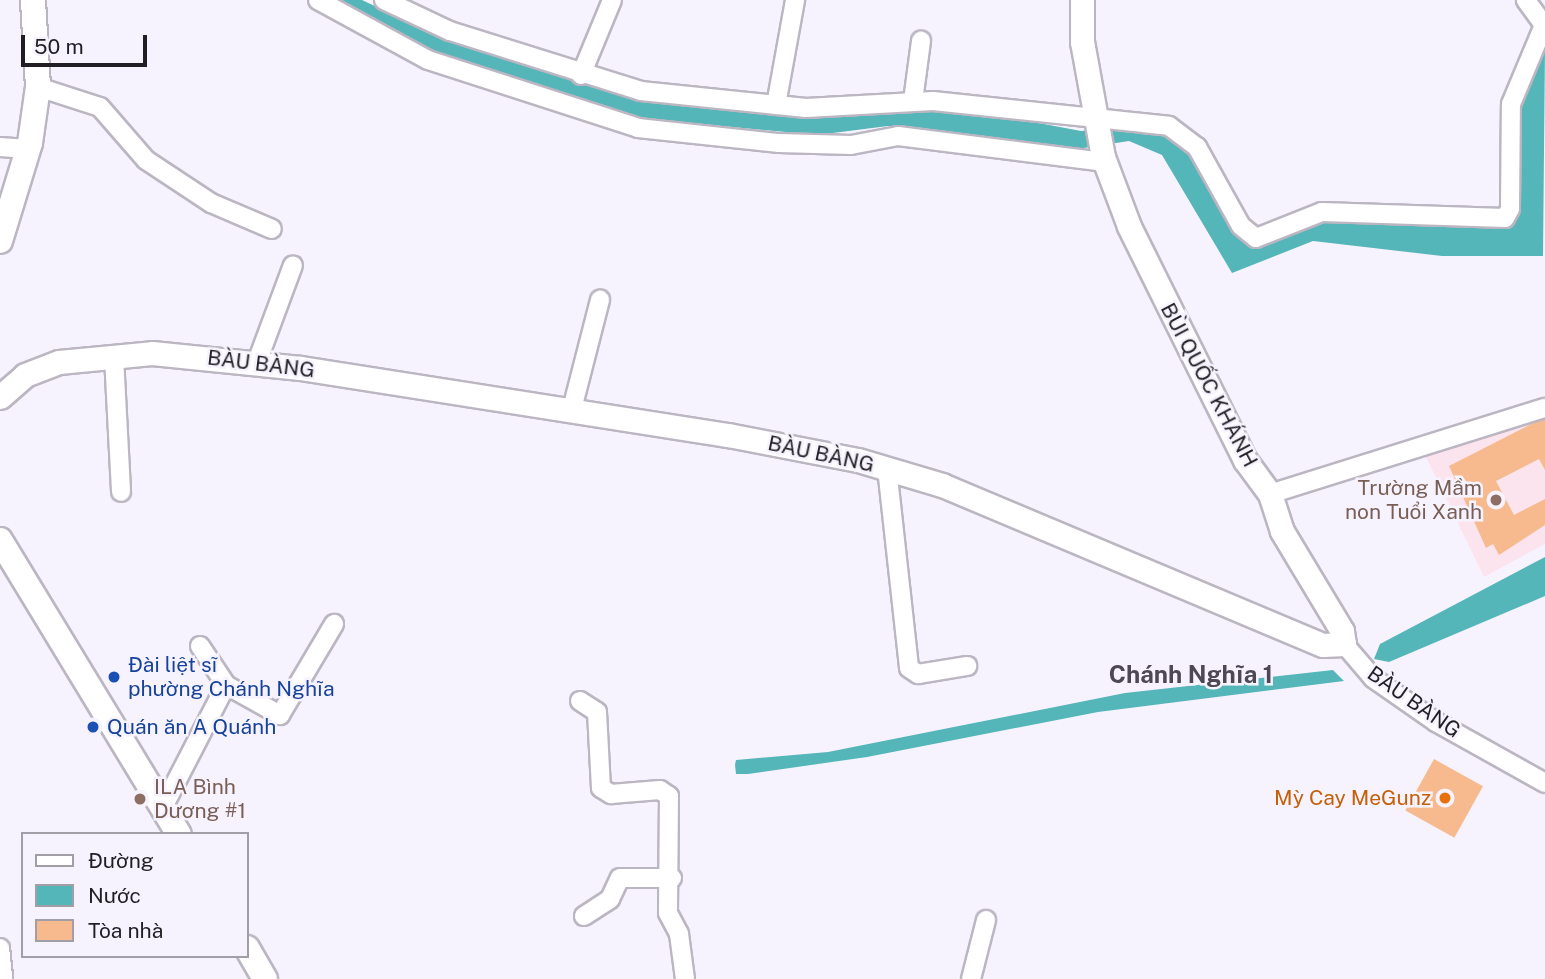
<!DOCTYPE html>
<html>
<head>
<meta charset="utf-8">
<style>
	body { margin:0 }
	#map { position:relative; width:1545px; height:979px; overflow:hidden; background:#f7f3fe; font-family:"Public Sans",sans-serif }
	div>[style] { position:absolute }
	.education>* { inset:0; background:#fce4ee }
	.water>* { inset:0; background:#54b6b8 }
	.building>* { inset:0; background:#f7ba8e; transform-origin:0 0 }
	.roads { filter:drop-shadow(2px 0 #bbb6c2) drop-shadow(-2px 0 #bbb6c2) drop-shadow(0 2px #bbb6c2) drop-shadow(0 -2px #bbb6c2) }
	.minor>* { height:18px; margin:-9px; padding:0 9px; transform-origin:9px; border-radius:9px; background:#fff }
	.tertiary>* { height:23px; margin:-11.5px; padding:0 11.5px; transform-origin:11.5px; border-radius:11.5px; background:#fff }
	.secondary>* { height:24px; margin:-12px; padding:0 12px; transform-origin:12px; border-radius:12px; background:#fff }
	.dots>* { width:19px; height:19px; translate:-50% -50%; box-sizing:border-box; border:4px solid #f7f3fe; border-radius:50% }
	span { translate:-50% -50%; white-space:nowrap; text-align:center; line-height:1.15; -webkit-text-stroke:5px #f7f3fe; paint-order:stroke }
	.street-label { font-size:21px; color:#211f23 }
	.education-label { font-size:21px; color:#785e54 }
	.right { translate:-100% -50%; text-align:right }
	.left { translate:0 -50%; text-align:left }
	.transit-label { font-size:21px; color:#164399 }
	.food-label { font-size:21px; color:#c56008 }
	.quarter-label { font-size:24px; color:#4d4853; font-weight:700 }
	.legend { position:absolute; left:21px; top:832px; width:228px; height:126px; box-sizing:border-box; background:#f7f3fe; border:2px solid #a19ea6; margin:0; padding:9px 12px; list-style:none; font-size:21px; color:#211f23 }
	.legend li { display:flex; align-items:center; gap:14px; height:35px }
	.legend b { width:35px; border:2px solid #a19ea6 }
	.scale { position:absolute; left:21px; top:35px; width:126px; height:32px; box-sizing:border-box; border:4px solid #211f23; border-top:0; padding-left:9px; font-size:21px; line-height:24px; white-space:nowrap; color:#211f23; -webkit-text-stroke:5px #f7f3fe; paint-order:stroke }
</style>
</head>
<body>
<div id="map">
	<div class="education">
		<i style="clip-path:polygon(1545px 410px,1545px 544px,1484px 577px,1425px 455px)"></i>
	</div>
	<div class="water">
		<i style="clip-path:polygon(324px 0,362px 0,425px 30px,649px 99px,991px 114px,1081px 131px,1148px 126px,1176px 133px,1217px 205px,1256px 242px,1343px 217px,1512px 226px,1519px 114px,1545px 47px,1543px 256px,1442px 256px,1313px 241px,1232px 273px,1162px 155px,1129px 141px,1077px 149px,888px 126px,817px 135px,636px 118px,431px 52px)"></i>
		<i style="clip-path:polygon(1545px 557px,1545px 596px,1389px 662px,1374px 659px,1380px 644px)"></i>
		<i style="clip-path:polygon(1333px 670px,1344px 681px,1098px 712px,867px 757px,748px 774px,736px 774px,735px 765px,736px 760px,828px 752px,1125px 693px)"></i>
	</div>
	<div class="building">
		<i style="clip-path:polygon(1545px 417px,1545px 470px,1539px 459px,1496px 481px,1514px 515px,1545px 499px,1545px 525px,1499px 555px,1493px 544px,1486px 548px,1449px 466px)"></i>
		<i style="left:1434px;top:759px;width:56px;height:59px;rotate:29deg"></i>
	</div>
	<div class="roads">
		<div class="minor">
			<i style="left:318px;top:0;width:125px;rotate:28.6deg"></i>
			<i style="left:428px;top:60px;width:221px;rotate:17.9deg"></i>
			<i style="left:638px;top:128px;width:142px;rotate:6.1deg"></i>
			<i style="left:779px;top:143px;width:72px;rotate:1.6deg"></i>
			<i style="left:851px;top:145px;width:48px;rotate:-10.8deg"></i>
			<i style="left:898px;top:136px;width:209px;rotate:7.2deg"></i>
			<i style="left:384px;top:0;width:73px;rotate:25.2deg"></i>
			<i style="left:450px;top:31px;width:200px;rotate:17.4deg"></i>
			<i style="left:641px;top:91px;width:166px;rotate:5.9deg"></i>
			<i style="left:806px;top:108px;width:127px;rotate:-3.2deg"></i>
			<i style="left:933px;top:101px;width:237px;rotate:6deg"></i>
			<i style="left:1169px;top:126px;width:35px;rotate:37deg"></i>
			<i style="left:1197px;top:147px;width:90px;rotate:60.9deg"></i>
			<i style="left:1241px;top:226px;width:19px;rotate:39deg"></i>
			<i style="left:1256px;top:238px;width:71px;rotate:-21.5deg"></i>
			<i style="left:1322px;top:212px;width:183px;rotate:1.9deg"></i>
			<i style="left:1505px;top:218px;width:10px;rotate:-61deg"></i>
			<i style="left:1510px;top:209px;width:105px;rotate:-89.5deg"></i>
			<i style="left:1511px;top:104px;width:86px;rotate:-67.3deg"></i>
			<i style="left:1544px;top:25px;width:31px;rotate:-126deg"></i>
			<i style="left:581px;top:75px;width:81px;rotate:-67.5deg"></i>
			<i style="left:38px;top:87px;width:65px;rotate:17.9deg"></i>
			<i style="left:100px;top:107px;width:70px;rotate:49deg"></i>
			<i style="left:146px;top:160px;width:78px;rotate:33.5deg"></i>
			<i style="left:211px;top:203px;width:66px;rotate:23.1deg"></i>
			<i style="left:913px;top:101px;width:61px;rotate:-82.4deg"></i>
			<i style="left:776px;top:105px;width:107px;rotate:-79.7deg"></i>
			<i style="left:0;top:147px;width:28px;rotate:4deg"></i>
			<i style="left:114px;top:357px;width:135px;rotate:87deg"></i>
			<i style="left:257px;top:362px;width:103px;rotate:-69.6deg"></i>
			<i style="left:572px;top:409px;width:113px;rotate:-75.6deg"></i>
			<i style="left:887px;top:468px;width:201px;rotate:83.7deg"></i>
			<i style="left:909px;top:668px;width:11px;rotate:34deg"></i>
			<i style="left:918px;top:674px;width:50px;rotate:-9.3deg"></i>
			<i style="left:1270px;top:494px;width:288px;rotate:-17.4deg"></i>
			<i style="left:1344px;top:644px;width:45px;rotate:49.5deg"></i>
			<i style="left:1373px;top:678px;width:77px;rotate:34.9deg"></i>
			<i style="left:1436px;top:722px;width:125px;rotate:29.2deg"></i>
			<i style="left:200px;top:646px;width:47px;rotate:56.3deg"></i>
			<i style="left:226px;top:685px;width:62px;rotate:29.1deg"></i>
			<i style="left:280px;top:715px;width:106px;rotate:-59.3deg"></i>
			<i style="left:580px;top:701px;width:20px;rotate:33deg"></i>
			<i style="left:597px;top:712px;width:76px;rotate:87deg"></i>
			<i style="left:601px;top:788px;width:12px;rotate:31deg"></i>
			<i style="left:611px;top:794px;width:49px;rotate:-4.7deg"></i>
			<i style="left:660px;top:790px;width:11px;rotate:34deg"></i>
			<i style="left:669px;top:796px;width:117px;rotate:90.5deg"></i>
			<i style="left:668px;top:913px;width:24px;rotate:62deg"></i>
			<i style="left:679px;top:934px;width:45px;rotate:82.4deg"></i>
			<i style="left:163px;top:807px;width:137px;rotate:-62.7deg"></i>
			<i style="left:584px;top:916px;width:31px;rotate:-33deg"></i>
			<i style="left:610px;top:899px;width:23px;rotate:-65deg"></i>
			<i style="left:620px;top:878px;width:52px"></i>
			<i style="left:0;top:948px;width:31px;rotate:84deg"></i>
			<i style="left:971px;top:979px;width:61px;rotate:-75.7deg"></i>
		</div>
		<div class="tertiary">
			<i style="left:0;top:397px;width:33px;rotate:-41deg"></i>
			<i style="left:25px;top:375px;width:36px;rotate:-21deg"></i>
			<i style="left:59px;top:362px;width:93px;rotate:-5.5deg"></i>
			<i style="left:152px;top:353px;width:149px;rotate:5.8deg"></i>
			<i style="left:300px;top:368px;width:433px;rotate:8.9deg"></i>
			<i style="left:728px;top:435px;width:132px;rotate:10.9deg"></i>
			<i style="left:858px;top:460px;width:88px;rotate:16.6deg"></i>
			<i style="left:942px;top:485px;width:413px;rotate:22.8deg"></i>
			<i style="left:1323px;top:645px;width:21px;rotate:-3deg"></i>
			<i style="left:1344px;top:644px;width:13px;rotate:-99deg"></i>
			<i style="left:1342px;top:631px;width:117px;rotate:-121deg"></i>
			<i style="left:1282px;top:531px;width:39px;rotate:-108deg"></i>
			<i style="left:1270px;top:494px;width:42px;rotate:-126.3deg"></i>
			<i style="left:1245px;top:460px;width:261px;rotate:-116.4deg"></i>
			<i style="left:1129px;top:226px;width:74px;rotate:-110.6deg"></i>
			<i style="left:1103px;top:157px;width:117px;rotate:-100.3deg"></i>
			<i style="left:1082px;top:42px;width:42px;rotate:-90deg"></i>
		</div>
		<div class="secondary">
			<i style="left:0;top:241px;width:102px;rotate:-73deg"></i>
			<i style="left:30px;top:143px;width:57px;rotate:-81.9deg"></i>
			<i style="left:38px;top:87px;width:87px;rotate:-93.3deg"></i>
			<i style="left:0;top:540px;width:344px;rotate:58.7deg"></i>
			<i style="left:247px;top:948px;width:36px;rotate:60deg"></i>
		</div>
	</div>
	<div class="dots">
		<i style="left:1496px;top:500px;background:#8d6e63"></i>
		<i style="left:114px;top:677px;background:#1a4fb4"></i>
		<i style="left:93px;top:727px;background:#1a4fb4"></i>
		<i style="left:1445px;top:798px;background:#e8710a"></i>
		<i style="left:140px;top:799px;background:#8d6e63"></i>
	</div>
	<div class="street-label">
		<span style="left:261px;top:364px;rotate:7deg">BÀU BÀNG</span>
		<span style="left:1209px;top:385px;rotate:62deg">BÙI QUỐC KHÁNH</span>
		<span style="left:821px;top:454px;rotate:12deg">BÀU BÀNG</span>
		<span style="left:1414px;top:702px;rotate:35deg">BÀU BÀNG</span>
	</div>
	<div class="education-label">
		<span class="right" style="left:1482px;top:500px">Trường Mầm<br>non Tuổi Xanh</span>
		<span class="left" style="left:154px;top:799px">ILA Bình<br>Dương #1</span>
	</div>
	<div class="transit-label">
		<span class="left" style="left:128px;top:677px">Đài liệt sĩ<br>phường Chánh Nghĩa</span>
		<span class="left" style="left:107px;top:727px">Quán ăn A Quánh</span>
	</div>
	<div class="food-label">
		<span class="right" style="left:1431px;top:798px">Mỳ Cay MeGunz</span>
	</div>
	<div class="quarter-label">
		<span style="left:1191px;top:675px">Chánh Nghĩa 1</span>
	</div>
	<ul class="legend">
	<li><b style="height:9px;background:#fff"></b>Đường</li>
	<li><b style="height:19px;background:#54b6b8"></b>Nước</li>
	<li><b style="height:19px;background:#f7ba8e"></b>Tòa nhà</li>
	</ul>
	<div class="scale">50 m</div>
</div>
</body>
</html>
